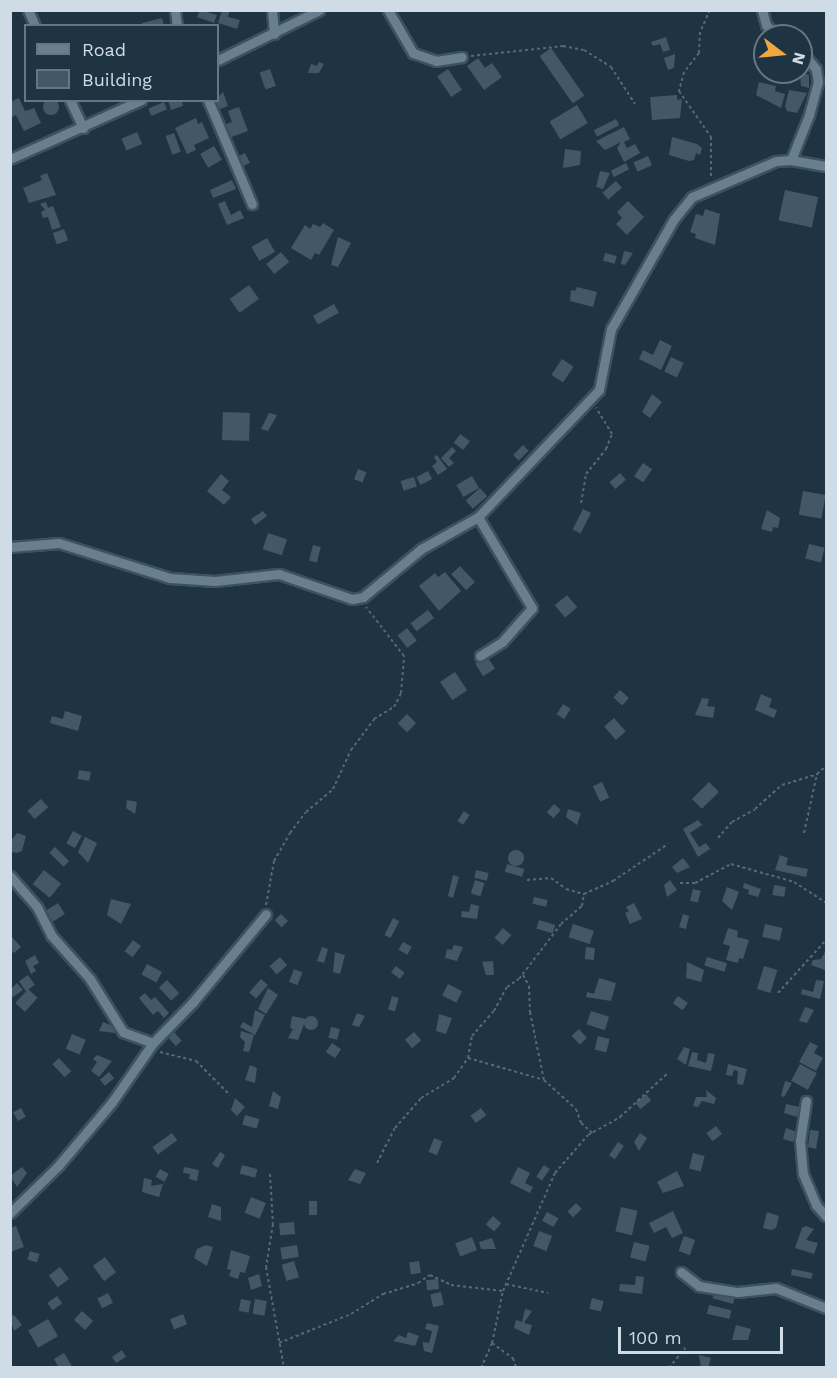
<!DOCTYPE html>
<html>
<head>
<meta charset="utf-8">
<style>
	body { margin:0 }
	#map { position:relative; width:837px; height:1378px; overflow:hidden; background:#1f3442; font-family:"Work Sans",sans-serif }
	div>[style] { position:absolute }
	.building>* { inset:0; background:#425867; transform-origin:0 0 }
	.round { border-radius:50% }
	.path>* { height:2px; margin-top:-1px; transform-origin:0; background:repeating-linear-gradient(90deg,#556874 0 3px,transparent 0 6px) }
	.roads { filter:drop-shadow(2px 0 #3f515d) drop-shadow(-2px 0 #3f515d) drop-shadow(0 2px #3f515d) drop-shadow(0 -2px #3f515d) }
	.minor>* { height:9px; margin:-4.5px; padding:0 4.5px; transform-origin:4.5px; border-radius:4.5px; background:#687f8f }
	span { translate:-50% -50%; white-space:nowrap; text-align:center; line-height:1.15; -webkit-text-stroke:6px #1f3442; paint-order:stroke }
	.frame { position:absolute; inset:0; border:12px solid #d0dce5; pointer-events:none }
	.legend { position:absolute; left:24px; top:24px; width:195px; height:78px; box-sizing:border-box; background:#1f3442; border:2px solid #667783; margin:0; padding:8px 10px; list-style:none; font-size:18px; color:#d0dce5 }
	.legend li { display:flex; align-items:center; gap:12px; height:30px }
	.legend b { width:30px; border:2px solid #667783 }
	.north { position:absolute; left:753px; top:24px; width:60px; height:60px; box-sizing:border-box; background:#1f3442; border:2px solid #667783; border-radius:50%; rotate:106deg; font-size:16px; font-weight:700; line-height:24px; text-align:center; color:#d0dce5 }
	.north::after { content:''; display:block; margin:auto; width:21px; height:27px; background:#f0a73e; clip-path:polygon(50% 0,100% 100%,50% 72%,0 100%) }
	.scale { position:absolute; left:618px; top:1327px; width:165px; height:27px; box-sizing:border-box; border:3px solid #d0dce5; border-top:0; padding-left:8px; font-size:18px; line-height:21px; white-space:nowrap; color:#d0dce5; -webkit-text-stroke:4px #1f3442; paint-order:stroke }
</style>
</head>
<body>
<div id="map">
	<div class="building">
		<i style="clip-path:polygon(200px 10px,217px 15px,214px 23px,197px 17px)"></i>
		<i style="clip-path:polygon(222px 10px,230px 10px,228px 17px,240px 20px,237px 29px,218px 23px)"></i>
		<i style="clip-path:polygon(162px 18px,164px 26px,142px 26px,142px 23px)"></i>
		<i style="clip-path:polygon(666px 37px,670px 50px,663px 52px,660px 44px,653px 46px,651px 42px)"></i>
		<i style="left:551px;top:48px;width:58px;height:14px;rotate:55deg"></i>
		<i style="clip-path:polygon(675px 54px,674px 68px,668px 70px,664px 58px)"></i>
		<i style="clip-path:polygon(478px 58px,485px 68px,492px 63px,502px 77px,484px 90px,467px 66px)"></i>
		<i style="clip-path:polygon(319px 62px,324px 64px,319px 73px,308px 73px,311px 64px,317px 66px)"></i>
		<i style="left:270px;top:69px;width:18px;height:11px;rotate:71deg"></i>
		<i style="left:448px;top:69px;width:25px;height:13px;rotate:56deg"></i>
		<i style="clip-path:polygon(800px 72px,809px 75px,809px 88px,801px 86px)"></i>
		<i style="clip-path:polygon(759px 82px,776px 86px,775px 91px,785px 94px,781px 108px,756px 95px)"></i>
		<i style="clip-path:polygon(789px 90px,807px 93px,797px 113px,787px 111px,785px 106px)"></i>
		<i style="clip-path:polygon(223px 92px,228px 106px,218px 110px,215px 100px)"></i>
		<i style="clip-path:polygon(677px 95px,677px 100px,682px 99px,680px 118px,652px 120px,650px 97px)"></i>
		<i style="clip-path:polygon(19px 98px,25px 111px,34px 108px,41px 123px,24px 131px,16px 115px,10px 118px,10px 102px)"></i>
		<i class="round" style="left:43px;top:99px;width:16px;height:16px"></i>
		<i style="clip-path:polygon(168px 100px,182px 100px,183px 106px,171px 110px)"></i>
		<i style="left:164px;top:102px;width:8px;height:17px;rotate:67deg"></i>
		<i style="left:577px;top:105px;width:21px;height:32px;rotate:59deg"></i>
		<i style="clip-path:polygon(239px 107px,248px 131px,229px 138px,224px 125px,232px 122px,228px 111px)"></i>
		<i style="clip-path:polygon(196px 118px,198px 124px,202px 122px,209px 138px,194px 145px,196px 150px,187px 154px,175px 128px)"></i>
		<i style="left:616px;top:119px;width:7px;height:25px;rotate:63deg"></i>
		<i style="clip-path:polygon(624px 127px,630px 139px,624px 142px,627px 148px,635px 144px,640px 153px,624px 162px,617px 148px,621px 142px,605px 150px,596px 141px)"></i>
		<i style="left:137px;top:132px;width:13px;height:17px;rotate:67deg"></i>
		<i style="left:174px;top:133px;width:20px;height:9px;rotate:70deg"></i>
		<i style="clip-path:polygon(672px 137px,697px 144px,702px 148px,700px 155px,696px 153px,694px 160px,689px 161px,669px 155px)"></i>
		<i style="left:214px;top:146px;width:16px;height:16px;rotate:60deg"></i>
		<i style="clip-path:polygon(565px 149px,581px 151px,580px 165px,563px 168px)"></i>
		<i style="left:245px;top:153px;width:11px;height:9px;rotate:63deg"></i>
		<i style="left:648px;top:156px;width:10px;height:16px;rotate:66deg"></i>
		<i style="left:626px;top:163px;width:7px;height:17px;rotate:63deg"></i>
		<i style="clip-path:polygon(600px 171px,610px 173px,603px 189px,596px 187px)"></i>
		<i style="clip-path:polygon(47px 173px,56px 195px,29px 203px,23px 188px,42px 180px,40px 176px)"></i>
		<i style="clip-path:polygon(232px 180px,236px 189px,213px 198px,210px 190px)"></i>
		<i style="left:616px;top:181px;width:9px;height:18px;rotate:49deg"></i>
		<i style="left:785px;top:190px;width:34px;height:31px;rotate:12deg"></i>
		<i style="clip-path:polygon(225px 201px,231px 215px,240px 210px,244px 218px,227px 225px,218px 204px)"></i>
		<i style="clip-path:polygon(628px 201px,644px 217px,627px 235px,616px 224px,622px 218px,617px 212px)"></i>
		<i style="clip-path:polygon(46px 202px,48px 208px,53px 206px,61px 227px,52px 230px,48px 217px,43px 218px,41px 212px,45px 210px,40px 204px)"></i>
		<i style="clip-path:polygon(705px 209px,720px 214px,715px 245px,695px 238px,696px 234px,690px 232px,696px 214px,703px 216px)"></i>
		<i style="clip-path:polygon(323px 223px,334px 230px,319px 255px,315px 253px,311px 260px,291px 248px,305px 225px,310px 229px,313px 224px,320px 227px)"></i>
		<i style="left:64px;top:229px;width:12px;height:12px;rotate:70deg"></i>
		<i style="clip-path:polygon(338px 237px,351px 243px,338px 267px,331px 265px)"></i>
		<i style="left:267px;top:238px;width:16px;height:18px;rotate:60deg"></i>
		<i style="clip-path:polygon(624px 251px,633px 253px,625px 265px,621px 264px)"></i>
		<i style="left:281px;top:252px;width:13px;height:19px;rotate:51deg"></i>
		<i style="left:605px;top:253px;width:12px;height:8px;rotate:14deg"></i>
		<i style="left:249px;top:285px;width:17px;height:24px;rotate:54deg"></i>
		<i style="clip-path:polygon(577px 287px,597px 292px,593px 307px,570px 301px,571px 290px,575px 291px)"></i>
		<i style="left:334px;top:304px;width:10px;height:24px;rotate:61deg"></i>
		<i style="clip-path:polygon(660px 340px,672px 346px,661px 370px,639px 359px,643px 350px,653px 355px)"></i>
		<i style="left:671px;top:357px;width:14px;height:16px;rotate:25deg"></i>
		<i style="left:562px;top:359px;width:14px;height:19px;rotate:34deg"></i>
		<i style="clip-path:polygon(652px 394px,662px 402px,650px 418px,642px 412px)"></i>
		<i style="left:223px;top:412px;width:27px;height:28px;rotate:2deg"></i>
		<i style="clip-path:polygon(269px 413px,277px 415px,268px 431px,261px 429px)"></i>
		<i style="left:460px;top:434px;width:12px;height:11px;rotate:35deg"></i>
		<i style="left:523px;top:445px;width:8px;height:14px;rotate:45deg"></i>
		<i style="clip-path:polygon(452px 447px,456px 451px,449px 458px,454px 463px,449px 467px,441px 458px)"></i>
		<i style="clip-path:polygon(437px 455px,447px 469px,438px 475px,432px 466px,437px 462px,434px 457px)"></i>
		<i style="left:643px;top:463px;width:11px;height:16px;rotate:34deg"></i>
		<i style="left:358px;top:469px;width:9px;height:11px;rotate:21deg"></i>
		<i style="left:428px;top:471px;width:9px;height:13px;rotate:63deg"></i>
		<i style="left:620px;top:473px;width:9px;height:14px;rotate:49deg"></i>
		<i style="clip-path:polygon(221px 474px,229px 481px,222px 490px,231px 497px,224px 505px,207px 491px)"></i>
		<i style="left:472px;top:476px;width:14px;height:18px;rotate:60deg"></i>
		<i style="left:414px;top:477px;width:10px;height:14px;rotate:73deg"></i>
		<i style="left:480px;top:488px;width:11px;height:19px;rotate:49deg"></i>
		<i style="left:803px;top:491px;width:23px;height:24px;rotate:10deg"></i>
		<i style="left:583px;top:509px;width:9px;height:23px;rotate:27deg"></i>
		<i style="clip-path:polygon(767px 510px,780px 518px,778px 528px,773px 527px,772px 532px,761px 529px)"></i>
		<i style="clip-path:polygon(263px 511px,267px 516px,255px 525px,251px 519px)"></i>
		<i style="left:268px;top:533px;width:20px;height:17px;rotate:18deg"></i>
		<i style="left:809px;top:544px;width:16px;height:15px;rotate:14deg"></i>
		<i style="left:313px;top:545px;width:8px;height:16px;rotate:14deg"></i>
		<i style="left:460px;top:566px;width:22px;height:12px;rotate:47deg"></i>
		<i style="clip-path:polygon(445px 572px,461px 591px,439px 611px,419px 586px,435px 573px,438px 577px)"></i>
		<i style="left:567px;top:595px;width:16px;height:16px;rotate:50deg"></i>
		<i style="left:428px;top:610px;width:10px;height:22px;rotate:53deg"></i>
		<i style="left:407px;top:628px;width:16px;height:12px;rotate:52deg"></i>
		<i style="left:487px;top:656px;width:15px;height:14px;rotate:58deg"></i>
		<i style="left:455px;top:672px;width:22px;height:18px;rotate:56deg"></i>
		<i style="left:620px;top:690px;width:12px;height:10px;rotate:42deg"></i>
		<i style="clip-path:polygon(761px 694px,772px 699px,769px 707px,777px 710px,774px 718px,755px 710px)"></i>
		<i style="clip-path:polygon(702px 698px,709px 699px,707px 706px,715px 707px,713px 718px,695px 715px)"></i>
		<i style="left:563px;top:704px;width:9px;height:12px;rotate:32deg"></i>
		<i style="clip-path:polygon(65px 711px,82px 716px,78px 731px,50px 723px,52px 716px,63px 719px)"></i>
		<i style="left:407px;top:714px;width:13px;height:13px;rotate:45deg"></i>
		<i style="left:614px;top:718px;width:18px;height:13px;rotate:49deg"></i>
		<i style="left:79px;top:770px;width:12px;height:9px;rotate:9deg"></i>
		<i style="left:602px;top:782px;width:17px;height:10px;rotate:65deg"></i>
		<i style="left:709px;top:782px;width:14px;height:24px;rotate:45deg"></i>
		<i style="left:41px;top:799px;width:11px;height:18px;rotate:49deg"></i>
		<i style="clip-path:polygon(127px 800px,137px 802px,135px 814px,126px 808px)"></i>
		<i style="left:554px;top:804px;width:9px;height:11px;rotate:41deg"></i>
		<i style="clip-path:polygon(568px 809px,581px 813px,577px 825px,566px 817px)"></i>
		<i style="left:464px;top:811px;width:7px;height:12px;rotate:34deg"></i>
		<i style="clip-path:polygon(698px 820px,702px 825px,690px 833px,699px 847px,706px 843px,710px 849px,698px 857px,683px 829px)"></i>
		<i style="left:73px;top:831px;width:10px;height:14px;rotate:29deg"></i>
		<i style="clip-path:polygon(17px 833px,26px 836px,22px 851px,17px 853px,12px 852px,10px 842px)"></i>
		<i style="clip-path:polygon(85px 837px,97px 843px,88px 863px,78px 852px)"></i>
		<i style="left:55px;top:847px;width:20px;height:8px;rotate:45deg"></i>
		<i class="round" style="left:508px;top:850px;width:16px;height:16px"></i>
		<i style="clip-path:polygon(780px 855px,788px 858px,786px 865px,808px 869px,806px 877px,775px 870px)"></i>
		<i style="clip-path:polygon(683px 858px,690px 867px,677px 873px,672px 867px)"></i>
		<i style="left:507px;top:864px;width:18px;height:8px;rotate:16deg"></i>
		<i style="left:44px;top:870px;width:22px;height:18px;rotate:39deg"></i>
		<i style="left:476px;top:870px;width:13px;height:8px;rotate:13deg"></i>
		<i style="clip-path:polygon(453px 875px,459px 877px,453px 898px,448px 896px)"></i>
		<i style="left:475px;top:880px;width:10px;height:14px;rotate:17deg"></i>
		<i style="clip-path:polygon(670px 880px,677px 890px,667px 897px,664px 885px)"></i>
		<i style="clip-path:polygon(744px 883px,761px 889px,758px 897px,748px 894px,749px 890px,743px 888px)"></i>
		<i style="left:774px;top:885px;width:12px;height:10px;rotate:9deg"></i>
		<i style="clip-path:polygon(727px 887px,739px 892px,732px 910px,722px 901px)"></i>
		<i style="left:693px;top:889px;width:8px;height:12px;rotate:14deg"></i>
		<i style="left:534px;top:897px;width:14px;height:7px;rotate:12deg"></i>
		<i style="clip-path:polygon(111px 899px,131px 904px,121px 924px,107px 915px)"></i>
		<i style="left:58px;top:903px;width:13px;height:15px;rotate:58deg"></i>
		<i style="clip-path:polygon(634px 903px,642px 919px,630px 924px,625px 913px,629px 911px,626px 907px)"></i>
		<i style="clip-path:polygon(471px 904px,479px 906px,477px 919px,461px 917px,462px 911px,469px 912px)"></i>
		<i style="left:281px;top:914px;width:10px;height:9px;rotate:45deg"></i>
		<i style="clip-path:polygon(683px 914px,689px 916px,686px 929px,679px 927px)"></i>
		<i style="left:393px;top:918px;width:7px;height:19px;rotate:27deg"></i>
		<i style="left:539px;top:920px;width:17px;height:9px;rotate:17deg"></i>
		<i style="left:573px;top:924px;width:22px;height:14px;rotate:18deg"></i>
		<i style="left:765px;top:924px;width:18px;height:13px;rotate:13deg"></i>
		<i style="left:503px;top:928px;width:11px;height:13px;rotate:41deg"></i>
		<i style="clip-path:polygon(728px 928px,738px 931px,737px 937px,749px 940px,743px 959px,739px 958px,738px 963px,726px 960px,730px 946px,723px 944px)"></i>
		<i style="clip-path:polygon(12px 937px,21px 947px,14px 953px,10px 949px)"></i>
		<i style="left:133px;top:940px;width:10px;height:14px;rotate:37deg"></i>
		<i style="left:403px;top:942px;width:10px;height:9px;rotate:29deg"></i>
		<i style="clip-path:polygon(454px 945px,463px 947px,457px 961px,445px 958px,447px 949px,452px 950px)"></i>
		<i style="clip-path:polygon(322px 947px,328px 949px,324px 963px,317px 961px)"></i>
		<i style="left:586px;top:947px;width:9px;height:12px;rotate:6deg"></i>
		<i style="clip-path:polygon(826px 950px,825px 970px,811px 965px,813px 960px,821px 959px)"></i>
		<i style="clip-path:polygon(335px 952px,345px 955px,340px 974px,333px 972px)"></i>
		<i style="clip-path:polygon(35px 955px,39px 963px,33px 966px,36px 971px,31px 974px,25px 961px)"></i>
		<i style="left:280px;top:957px;width:11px;height:14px;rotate:49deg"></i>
		<i style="left:707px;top:957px;width:21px;height:9px;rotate:17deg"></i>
		<i style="clip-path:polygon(493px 961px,494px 975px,486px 975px,482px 962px)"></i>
		<i style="clip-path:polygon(687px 962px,704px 970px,701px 982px,686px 978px)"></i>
		<i style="left:147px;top:964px;width:17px;height:12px;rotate:28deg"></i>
		<i style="left:396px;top:966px;width:11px;height:8px;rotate:38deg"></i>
		<i style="left:764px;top:966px;width:14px;height:24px;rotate:17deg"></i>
		<i style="left:294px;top:969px;width:9px;height:14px;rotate:21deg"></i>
		<i style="left:28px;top:975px;width:12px;height:11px;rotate:55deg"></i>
		<i style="clip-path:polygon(599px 978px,616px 983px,611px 1001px,586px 997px,587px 992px,594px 994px)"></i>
		<i style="left:261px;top:979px;width:9px;height:18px;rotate:41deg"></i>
		<i style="left:167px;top:980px;width:18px;height:11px;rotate:47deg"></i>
		<i style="clip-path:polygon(816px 980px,824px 981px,820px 999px,801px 994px,802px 989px,813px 992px)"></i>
		<i style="clip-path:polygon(17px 983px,23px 990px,13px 997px,10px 990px)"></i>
		<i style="left:448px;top:984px;width:16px;height:13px;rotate:27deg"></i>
		<i style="clip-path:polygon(268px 988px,278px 995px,266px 1014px,258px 1009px)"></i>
		<i style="left:28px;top:989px;width:13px;height:19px;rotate:42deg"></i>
		<i style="clip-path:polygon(145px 993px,151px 1000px,155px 997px,169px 1013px,164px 1018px,158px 1011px,153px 1015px,139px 998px)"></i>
		<i style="left:392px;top:996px;width:7px;height:14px;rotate:16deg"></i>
		<i style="left:678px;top:996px;width:12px;height:9px;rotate:35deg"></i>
		<i style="clip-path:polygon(805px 1007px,814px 1010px,807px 1023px,799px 1021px)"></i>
		<i style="clip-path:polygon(255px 1010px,265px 1015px,255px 1035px,240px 1027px,243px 1022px,252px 1027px)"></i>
		<i style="left:591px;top:1011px;width:19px;height:14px;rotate:18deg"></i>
		<i style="clip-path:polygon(357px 1013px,365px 1016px,359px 1027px,352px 1025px)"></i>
		<i style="clip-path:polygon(439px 1014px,452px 1018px,446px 1034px,436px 1031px)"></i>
		<i style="clip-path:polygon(292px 1016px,306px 1019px,298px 1040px,288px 1038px,293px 1029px,290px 1028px)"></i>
		<i class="round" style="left:304px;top:1016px;width:14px;height:14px"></i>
		<i style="clip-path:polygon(103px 1022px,117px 1028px,115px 1033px,99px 1031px)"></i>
		<i style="left:331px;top:1027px;width:9px;height:11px;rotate:13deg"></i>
		<i style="left:579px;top:1029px;width:12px;height:10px;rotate:48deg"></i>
		<i style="left:173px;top:1031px;width:13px;height:8px;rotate:48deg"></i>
		<i style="clip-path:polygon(241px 1031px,254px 1035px,249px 1052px,243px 1051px,245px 1042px,240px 1037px)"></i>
		<i style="left:414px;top:1032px;width:11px;height:12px;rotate:49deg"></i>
		<i style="left:72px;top:1034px;width:15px;height:16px;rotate:23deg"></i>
		<i style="left:598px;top:1036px;width:12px;height:14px;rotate:14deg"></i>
		<i style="clip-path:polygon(810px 1042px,818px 1046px,814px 1053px,823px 1058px,816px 1071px,799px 1062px)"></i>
		<i style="left:332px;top:1043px;width:11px;height:11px;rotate:34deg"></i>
		<i style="clip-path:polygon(684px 1047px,690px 1049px,686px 1065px,677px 1059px)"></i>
		<i style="clip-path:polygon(692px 1052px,698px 1053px,697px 1060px,706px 1063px,708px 1053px,715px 1054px,711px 1071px,688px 1066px)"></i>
		<i style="clip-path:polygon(97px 1055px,112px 1061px,99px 1077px,91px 1071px,97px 1062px,93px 1059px)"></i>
		<i style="left:59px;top:1058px;width:18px;height:9px;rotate:47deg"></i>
		<i style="clip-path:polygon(728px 1064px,747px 1069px,743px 1085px,737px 1084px,738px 1071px,734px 1070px,732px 1076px,726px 1075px)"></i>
		<i style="left:800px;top:1064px;width:19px;height:19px;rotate:28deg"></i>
		<i style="clip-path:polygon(250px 1065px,257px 1068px,255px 1083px,245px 1080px)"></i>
		<i style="left:109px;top:1072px;width:8px;height:12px;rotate:50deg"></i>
		<i style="clip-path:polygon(785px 1081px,792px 1083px,784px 1097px,781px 1096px)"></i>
		<i style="clip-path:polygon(706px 1090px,716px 1098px,714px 1104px,702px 1101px,698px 1107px,693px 1106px,696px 1097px,707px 1097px)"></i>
		<i style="clip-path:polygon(273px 1091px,281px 1097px,278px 1109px,269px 1106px)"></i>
		<i style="left:646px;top:1094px;width:8px;height:14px;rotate:50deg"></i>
		<i style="clip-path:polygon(235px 1098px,245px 1107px,237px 1116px,231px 1110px)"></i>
		<i style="clip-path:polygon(786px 1104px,800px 1107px,797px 1117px,784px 1113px)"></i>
		<i style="left:21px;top:1108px;width:10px;height:9px;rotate:61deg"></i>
		<i style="left:481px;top:1108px;width:9px;height:13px;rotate:54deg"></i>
		<i style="left:245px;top:1115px;width:15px;height:10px;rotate:16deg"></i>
		<i style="left:716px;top:1126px;width:10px;height:12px;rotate:53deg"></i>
		<i style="clip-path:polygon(786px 1128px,797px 1132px,793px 1142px,783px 1139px)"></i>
		<i style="clip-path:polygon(810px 1130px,819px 1131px,816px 1149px,808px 1147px)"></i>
		<i style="left:172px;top:1133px;width:9px;height:24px;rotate:54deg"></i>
		<i style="clip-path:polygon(640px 1133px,647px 1138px,639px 1151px,634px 1142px)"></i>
		<i style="left:434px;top:1138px;width:9px;height:15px;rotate:21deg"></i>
		<i style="left:618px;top:1142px;width:7px;height:16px;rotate:34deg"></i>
		<i style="clip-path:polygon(220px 1152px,225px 1155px,218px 1168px,212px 1164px)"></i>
		<i style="left:693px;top:1153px;width:12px;height:16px;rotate:14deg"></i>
		<i style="left:242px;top:1165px;width:16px;height:9px;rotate:15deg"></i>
		<i style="left:544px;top:1165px;width:7px;height:14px;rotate:34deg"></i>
		<i style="clip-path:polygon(22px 1167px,27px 1173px,17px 1187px,10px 1176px)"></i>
		<i style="clip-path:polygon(184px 1167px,199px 1170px,197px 1181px,189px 1179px,190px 1174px,183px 1173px)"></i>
		<i style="clip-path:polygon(518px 1167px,530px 1173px,525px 1183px,533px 1187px,530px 1193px,510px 1183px)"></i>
		<i style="left:160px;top:1169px;width:10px;height:9px;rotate:29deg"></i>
		<i style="clip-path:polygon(355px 1169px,366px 1173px,360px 1184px,348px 1180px)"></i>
		<i style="clip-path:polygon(677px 1171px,684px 1186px,663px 1193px,657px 1182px)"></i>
		<i style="clip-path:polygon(144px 1178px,152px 1180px,151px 1186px,163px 1184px,159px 1197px,142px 1192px)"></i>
		<i style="left:251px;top:1197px;width:16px;height:17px;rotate:22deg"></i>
		<i style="left:309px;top:1201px;width:8px;height:14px"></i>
		<i style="left:576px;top:1203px;width:8px;height:12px;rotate:45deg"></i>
		<i style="clip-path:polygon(212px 1204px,221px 1207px,221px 1221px,208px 1217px)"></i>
		<i style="left:621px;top:1207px;width:17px;height:25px;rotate:13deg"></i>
		<i style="clip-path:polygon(673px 1211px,683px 1233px,672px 1238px,666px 1227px,654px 1233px,649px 1223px)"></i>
		<i style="left:547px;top:1212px;width:13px;height:10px;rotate:29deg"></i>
		<i style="clip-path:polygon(767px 1212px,779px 1216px,776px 1228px,771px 1230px,763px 1228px)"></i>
		<i style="left:493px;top:1216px;width:11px;height:11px;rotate:41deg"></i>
		<i style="left:294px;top:1222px;width:12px;height:15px;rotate:85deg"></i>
		<i style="clip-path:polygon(16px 1226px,24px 1247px,10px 1252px,10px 1228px)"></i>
		<i style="clip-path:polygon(806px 1226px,814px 1229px,806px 1240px,818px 1243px,814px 1254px,795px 1248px,802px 1228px)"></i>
		<i style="left:539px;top:1231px;width:14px;height:16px;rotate:21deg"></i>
		<i style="left:684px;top:1236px;width:12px;height:16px;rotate:20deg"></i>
		<i style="left:472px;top:1237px;width:14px;height:18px;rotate:69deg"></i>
		<i style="clip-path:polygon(492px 1238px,496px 1249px,481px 1249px,479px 1242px)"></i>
		<i style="left:634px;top:1242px;width:16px;height:16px;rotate:14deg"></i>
		<i style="clip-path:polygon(206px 1245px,213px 1247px,207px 1266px,194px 1258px,197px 1249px)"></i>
		<i style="left:297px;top:1245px;width:12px;height:17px;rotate:81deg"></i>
		<i style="clip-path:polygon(231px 1250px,250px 1256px,245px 1273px,240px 1272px,238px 1279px,229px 1276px,231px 1270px,227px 1269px)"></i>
		<i style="left:30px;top:1251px;width:10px;height:9px;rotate:17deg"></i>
		<i style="left:105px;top:1257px;width:19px;height:15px;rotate:54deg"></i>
		<i style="left:294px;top:1261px;width:17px;height:13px;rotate:73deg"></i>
		<i style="left:419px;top:1261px;width:12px;height:10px;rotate:81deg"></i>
		<i style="left:60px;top:1267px;width:15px;height:14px;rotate:53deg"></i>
		<i style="left:792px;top:1269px;width:21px;height:6px;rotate:11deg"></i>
		<i style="clip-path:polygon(259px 1274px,262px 1286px,251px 1290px,248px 1278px)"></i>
		<i style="clip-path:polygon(636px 1276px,644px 1277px,642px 1294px,619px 1291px,620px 1284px,635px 1285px)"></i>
		<i style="left:438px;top:1279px;width:10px;height:12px;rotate:84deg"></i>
		<i style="clip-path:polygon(718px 1291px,735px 1296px,733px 1304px,712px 1298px)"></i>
		<i style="left:441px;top:1292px;width:13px;height:11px;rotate:77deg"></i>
		<i style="left:108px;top:1293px;width:11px;height:12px;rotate:63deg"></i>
		<i style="left:57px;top:1296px;width:9px;height:12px;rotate:54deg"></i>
		<i style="left:592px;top:1298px;width:12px;height:11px;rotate:14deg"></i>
		<i style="left:241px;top:1299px;width:10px;height:12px;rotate:11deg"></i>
		<i style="left:255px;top:1299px;width:12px;height:15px;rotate:9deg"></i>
		<i style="left:709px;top:1305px;width:23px;height:9px;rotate:13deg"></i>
		<i style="clip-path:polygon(525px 1309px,532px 1311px,524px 1323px,532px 1325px,529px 1335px,514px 1328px,516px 1320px,522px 1322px)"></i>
		<i style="left:82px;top:1311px;width:15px;height:12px;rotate:42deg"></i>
		<i style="left:183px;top:1314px;width:11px;height:14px;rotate:68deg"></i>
		<i style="clip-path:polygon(14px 1315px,22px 1325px,14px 1331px,10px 1317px)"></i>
		<i style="left:48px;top:1319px;width:20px;height:23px;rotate:60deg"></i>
		<i style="clip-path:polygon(427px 1323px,439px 1326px,432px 1353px,424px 1351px,423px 1345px,423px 1342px,429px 1343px,432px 1331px,425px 1329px)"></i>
		<i style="clip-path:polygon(736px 1325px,751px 1329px,748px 1340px,732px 1340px)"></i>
		<i style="clip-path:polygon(408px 1332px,419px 1336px,415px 1346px,393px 1341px,399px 1335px,406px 1338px)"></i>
		<i style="clip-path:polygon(122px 1350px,126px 1357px,116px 1363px,112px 1357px)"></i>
		<i style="clip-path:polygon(64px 1353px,73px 1368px,59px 1368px,54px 1359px)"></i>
		<i style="clip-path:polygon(699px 1355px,711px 1358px,708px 1368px,701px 1368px)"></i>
	</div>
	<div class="path">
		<i style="left:710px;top:10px;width:24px;rotate:114deg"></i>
		<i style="left:700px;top:32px;width:21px;rotate:93deg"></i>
		<i style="left:699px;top:53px;width:24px;rotate:128deg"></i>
		<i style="left:684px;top:72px;width:20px;rotate:105deg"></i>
		<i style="left:679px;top:91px;width:56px;rotate:55.2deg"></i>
		<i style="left:711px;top:137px;width:41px;rotate:90deg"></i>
		<i style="left:471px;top:56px;width:93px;rotate:-6.2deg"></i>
		<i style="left:563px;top:46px;width:21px;rotate:11deg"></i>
		<i style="left:584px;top:50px;width:32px;rotate:32deg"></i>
		<i style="left:611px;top:67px;width:44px;rotate:57deg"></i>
		<i style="left:581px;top:503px;width:29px;rotate:-80deg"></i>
		<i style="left:586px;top:474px;width:32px;rotate:-51deg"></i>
		<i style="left:606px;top:449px;width:16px;rotate:-68deg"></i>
		<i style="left:612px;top:434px;width:31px;rotate:-121deg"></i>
		<i style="left:804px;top:833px;width:60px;rotate:-77.6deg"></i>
		<i style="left:718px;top:838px;width:21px;rotate:-49deg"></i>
		<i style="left:732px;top:822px;width:26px;rotate:-29deg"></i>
		<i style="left:755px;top:809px;width:36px;rotate:-42deg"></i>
		<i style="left:782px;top:785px;width:37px;rotate:-17deg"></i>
		<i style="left:817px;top:774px;width:12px;rotate:-42deg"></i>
		<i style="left:527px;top:880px;width:24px;rotate:-5deg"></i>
		<i style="left:551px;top:878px;width:19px;rotate:36deg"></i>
		<i style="left:566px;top:889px;width:19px;rotate:16deg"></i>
		<i style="left:680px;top:883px;width:15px"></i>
		<i style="left:695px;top:883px;width:41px;rotate:-27.8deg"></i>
		<i style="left:731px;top:864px;width:66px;rotate:15.9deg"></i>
		<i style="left:794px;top:882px;width:38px;rotate:33deg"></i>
		<i style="left:266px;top:905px;width:45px;rotate:-79.7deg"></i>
		<i style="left:274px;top:861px;width:32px;rotate:-60deg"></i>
		<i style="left:290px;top:833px;width:26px;rotate:-53deg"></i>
		<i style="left:306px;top:812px;width:35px;rotate:-40deg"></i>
		<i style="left:333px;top:789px;width:43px;rotate:-65.2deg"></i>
		<i style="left:351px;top:750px;width:39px;rotate:-53deg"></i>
		<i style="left:374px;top:719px;width:23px;rotate:-31deg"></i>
		<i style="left:394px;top:707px;width:16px;rotate:-63deg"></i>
		<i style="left:401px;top:693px;width:37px;rotate:-85deg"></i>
		<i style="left:404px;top:656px;width:62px;rotate:-127.8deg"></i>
		<i style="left:523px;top:975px;width:13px;rotate:61deg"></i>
		<i style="left:529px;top:986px;width:26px;rotate:88deg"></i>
		<i style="left:530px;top:1012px;width:69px;rotate:78.4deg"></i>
		<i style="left:778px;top:993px;width:72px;rotate:-47.8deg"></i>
		<i style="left:160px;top:1052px;width:37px;rotate:14deg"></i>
		<i style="left:196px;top:1061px;width:48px;rotate:45deg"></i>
		<i style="left:468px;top:1058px;width:22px;rotate:-80deg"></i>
		<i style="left:472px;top:1036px;width:33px;rotate:-49deg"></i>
		<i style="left:494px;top:1011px;width:27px;rotate:-62deg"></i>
		<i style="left:507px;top:987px;width:14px;rotate:-34deg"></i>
		<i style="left:519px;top:979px;width:69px;rotate:-52.6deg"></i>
		<i style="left:561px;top:924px;width:28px;rotate:-41deg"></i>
		<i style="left:582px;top:906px;width:12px;rotate:-81deg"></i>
		<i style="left:584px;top:894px;width:32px;rotate:-24deg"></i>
		<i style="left:613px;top:881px;width:66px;rotate:-33.9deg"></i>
		<i style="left:377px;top:1163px;width:39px;rotate:-63deg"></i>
		<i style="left:395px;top:1128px;width:40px;rotate:-49deg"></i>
		<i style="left:421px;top:1098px;width:39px;rotate:-31deg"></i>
		<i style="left:454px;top:1078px;width:24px;rotate:-55deg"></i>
		<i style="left:468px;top:1058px;width:79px;rotate:16.1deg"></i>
		<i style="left:544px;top:1080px;width:43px;rotate:42.2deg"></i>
		<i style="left:576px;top:1109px;width:15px;rotate:70deg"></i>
		<i style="left:581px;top:1123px;width:15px;rotate:42deg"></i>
		<i style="left:270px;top:1174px;width:50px;rotate:86.6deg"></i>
		<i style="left:273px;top:1224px;width:44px;rotate:99.2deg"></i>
		<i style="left:266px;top:1267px;width:103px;rotate:79.9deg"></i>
		<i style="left:506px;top:1284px;width:43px;rotate:12.1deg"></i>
		<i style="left:279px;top:1343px;width:78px;rotate:-21.9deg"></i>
		<i style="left:351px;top:1314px;width:38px;rotate:-32deg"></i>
		<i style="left:383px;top:1294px;width:37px;rotate:-17deg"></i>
		<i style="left:418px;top:1283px;width:14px;rotate:-34deg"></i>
		<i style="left:430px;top:1275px;width:23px;rotate:25deg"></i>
		<i style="left:451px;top:1285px;width:52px;rotate:6.6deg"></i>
		<i style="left:492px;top:1343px;width:26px;rotate:36deg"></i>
		<i style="left:513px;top:1358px;width:10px;rotate:73deg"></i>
		<i style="left:481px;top:1368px;width:27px;rotate:-66deg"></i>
		<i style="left:492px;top:1343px;width:53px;rotate:-78.1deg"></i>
		<i style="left:503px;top:1291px;width:129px;rotate:-66.2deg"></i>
		<i style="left:555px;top:1173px;width:50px;rotate:-49deg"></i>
		<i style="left:588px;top:1135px;width:37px;rotate:-29deg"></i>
		<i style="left:620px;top:1117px;width:65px;rotate:-42.5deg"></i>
		<i style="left:669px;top:1368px;width:26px;rotate:-51deg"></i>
	</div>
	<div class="roads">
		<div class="minor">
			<i style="left:28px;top:10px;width:17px;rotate:66deg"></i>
			<i style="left:175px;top:10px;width:16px;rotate:83deg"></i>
			<i style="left:272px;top:10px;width:24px;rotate:85deg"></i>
			<i style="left:388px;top:10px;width:50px;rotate:59.8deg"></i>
			<i style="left:413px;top:53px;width:24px;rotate:19deg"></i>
			<i style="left:436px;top:61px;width:26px;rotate:-9deg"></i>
			<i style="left:762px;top:10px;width:16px;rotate:75deg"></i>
			<i style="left:766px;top:25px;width:16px;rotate:43deg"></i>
			<i style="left:218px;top:60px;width:113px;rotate:-26.3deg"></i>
			<i style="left:70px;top:100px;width:31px;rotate:65deg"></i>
			<i style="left:208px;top:100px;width:113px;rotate:67.1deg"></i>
			<i style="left:10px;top:159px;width:144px;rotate:-24.2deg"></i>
			<i style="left:791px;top:160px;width:48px;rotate:-68.2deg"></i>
			<i style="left:809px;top:115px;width:34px;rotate:-75deg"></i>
			<i style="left:818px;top:82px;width:13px;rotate:-99deg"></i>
			<i style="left:816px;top:69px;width:23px;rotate:-130deg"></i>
			<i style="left:478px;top:517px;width:106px;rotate:59.3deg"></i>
			<i style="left:532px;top:608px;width:45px;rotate:131.4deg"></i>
			<i style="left:502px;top:642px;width:26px;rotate:148deg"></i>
			<i style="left:10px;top:547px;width:49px;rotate:-4.7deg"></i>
			<i style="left:59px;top:543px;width:116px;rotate:17.5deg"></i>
			<i style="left:170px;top:578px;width:45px;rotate:3.8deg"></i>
			<i style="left:215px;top:581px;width:64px;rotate:-6.2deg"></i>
			<i style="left:279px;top:574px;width:77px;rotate:18.9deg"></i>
			<i style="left:352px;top:599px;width:11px;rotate:-10deg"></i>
			<i style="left:363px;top:597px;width:75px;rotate:-39.6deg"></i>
			<i style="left:421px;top:549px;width:65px;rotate:-29.3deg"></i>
			<i style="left:478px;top:517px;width:175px;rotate:-46.4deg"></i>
			<i style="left:599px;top:390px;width:62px;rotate:-78.9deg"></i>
			<i style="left:611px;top:329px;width:127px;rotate:-60.2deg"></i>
			<i style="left:674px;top:219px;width:28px;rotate:-51deg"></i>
			<i style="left:692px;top:197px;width:91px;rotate:-23.2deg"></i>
			<i style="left:776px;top:161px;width:15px;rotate:-4deg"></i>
			<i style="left:791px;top:160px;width:36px;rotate:10deg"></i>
			<i style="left:10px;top:876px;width:41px;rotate:48.9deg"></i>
			<i style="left:37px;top:907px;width:31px;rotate:63deg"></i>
			<i style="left:51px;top:935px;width:59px;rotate:48.4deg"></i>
			<i style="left:90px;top:979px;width:62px;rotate:58.1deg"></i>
			<i style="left:123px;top:1032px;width:32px;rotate:20deg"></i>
			<i style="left:806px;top:1101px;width:40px;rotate:98.5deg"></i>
			<i style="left:800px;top:1141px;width:33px;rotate:85deg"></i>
			<i style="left:803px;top:1174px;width:34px;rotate:67deg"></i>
			<i style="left:816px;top:1205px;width:15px;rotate:48deg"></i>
			<i style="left:10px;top:1213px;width:67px;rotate:-44.4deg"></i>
			<i style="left:58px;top:1166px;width:84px;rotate:-49.8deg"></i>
			<i style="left:112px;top:1102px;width:72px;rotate:-55.2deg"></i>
			<i style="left:153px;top:1043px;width:57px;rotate:-45.7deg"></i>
			<i style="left:193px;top:1002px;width:114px;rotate:-50.3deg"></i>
			<i style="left:681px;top:1272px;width:23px;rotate:38deg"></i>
			<i style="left:699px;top:1286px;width:39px;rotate:9deg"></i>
			<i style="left:738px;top:1292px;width:38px;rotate:-6deg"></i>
			<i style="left:776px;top:1288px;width:54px;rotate:21.8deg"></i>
		</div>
	</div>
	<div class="frame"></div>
	<ul class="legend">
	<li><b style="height:8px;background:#687f8f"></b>Road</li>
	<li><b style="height:16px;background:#425867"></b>Building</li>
	</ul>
	<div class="north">N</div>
	<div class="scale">100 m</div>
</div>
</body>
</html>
